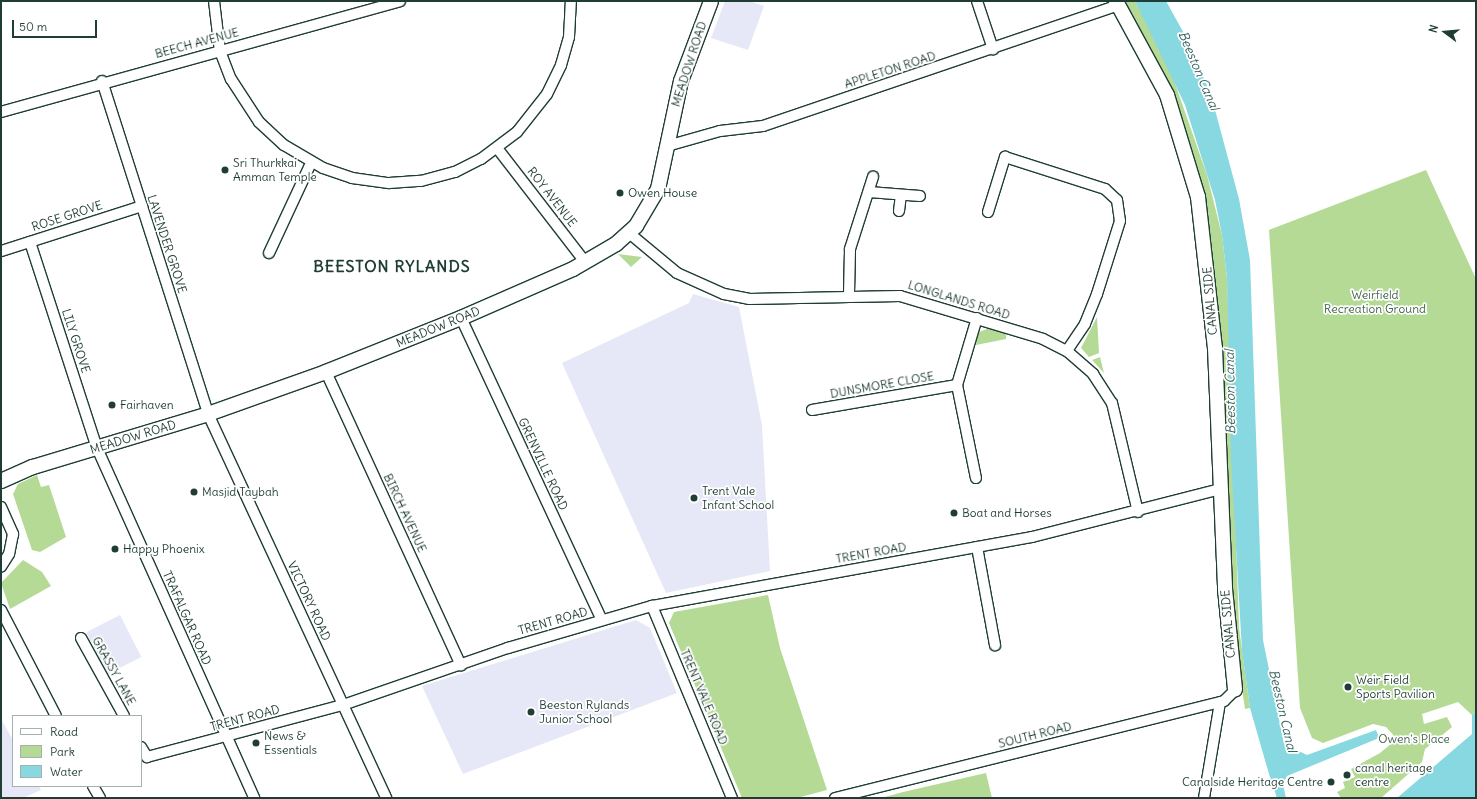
<!DOCTYPE html>
<html>
<head>
<meta charset="utf-8">
<style>
	body { margin:0 }
	#map { position:relative; width:1477px; height:799px; overflow:hidden; background:#fff; font-family:Delius,sans-serif }
	div>[style] { position:absolute }
	.built>* { inset:0; background:#e7e8f7; transform-origin:0 0 }
	.green>* { inset:0; background:#b5da96 }
	.water>* { inset:0; background:#87d8e1 }
	.roads { filter:drop-shadow(1px 0 #1f3d34) drop-shadow(-1px 0 #1f3d34) drop-shadow(0 1px #1f3d34) drop-shadow(0 -1px #1f3d34) }
	.street>* { height:10px; margin:-5px; padding:0 5px; transform-origin:5px; border-radius:5px; background:#fff }
	.secondary>* { height:14px; margin:-7px; padding:0 7px; transform-origin:7px; border-radius:7px; background:#fff }
	.dots>* { width:11px; height:11px; translate:-50% -50%; box-sizing:border-box; border:2px solid #fff; border-radius:50% }
	span { translate:-50% -50%; white-space:nowrap; text-align:center; line-height:1.15; -webkit-text-stroke:3.5px #fff; paint-order:stroke }
	.street-label { font-size:12px; color:#1f3d34 }
	.poi-label { font-size:12px; color:#1f3d34 }
	.left { translate:0 -50%; text-align:left }
	.right { translate:-100% -50%; text-align:right }
	.park-label { font-size:12px; color:#44644c }
	.water-label { font-size:13px; color:#39645f; font-style:italic }
	.district-label { font-size:16px; color:#1f3d34; font-weight:700; letter-spacing:1px }
	.frame { position:absolute; inset:0; border:2px solid #1f3d34; pointer-events:none }
	.legend { position:absolute; left:12px; top:715px; width:130px; height:72px; box-sizing:border-box; background:#fff; border:1px solid #a5b1ae; margin:0; padding:5px 7px; list-style:none; font-size:12px; color:#1f3d34 }
	.legend li { display:flex; align-items:center; gap:8px; height:20px }
	.legend b { width:20px; border:1px solid #a5b1ae }
	.north { position:absolute; left:1425px; top:12px; width:40px; height:40px; -webkit-text-stroke:3px #fff; paint-order:stroke; rotate:286deg; font-size:11px; font-weight:700; line-height:16px; text-align:center; color:#1f3d34 }
	.north::after { content:''; display:block; margin:auto; width:14px; height:18px; background:#1f3d34; clip-path:polygon(50% 0,100% 100%,50% 72%,0 100%) }
	.scale { position:absolute; left:12px; top:20px; width:85px; height:18px; box-sizing:border-box; border:2px solid #1f3d34; border-top:0; padding-left:5px; font-size:12px; line-height:14px; white-space:nowrap; color:#1f3d34; -webkit-text-stroke:3px #fff; paint-order:stroke }
</style>
</head>
<body>
<div id="map">
	<div class="built">
		<i style="clip-path:polygon(725px 1px,749px 1px,764px 6px,748px 50px,711px 38px)"></i>
		<i style="clip-path:polygon(693px 294px,739px 307px,762px 425px,770px 571px,666px 593px,562px 363px,689px 303px)"></i>
		<i style="left:120px;top:615px;width:47px;height:38px;rotate:63deg"></i>
		<i style="clip-path:polygon(636px 620px,650px 628px,677px 693px,463px 774px,422px 686px)"></i>
		<i style="clip-path:polygon(1px 719px,13px 740px,13px 786px,39px 786px,41px 790px,23px 798px,1px 798px)"></i>
	</div>
	<div class="green">
		<i style="clip-path:polygon(1124px 1px,1135px 1px,1170px 69px,1207px 175px,1222px 235px,1227px 278px,1239px 628px,1250px 708px,1245px 709px,1235px 640px,1216px 305px,1165px 80px)"></i>
		<i style="clip-path:polygon(1426px 170px,1476px 279px,1476px 711px,1472px 715px,1458px 702px,1422px 714px,1424px 724px,1447px 717px,1452px 727px,1425px 749px,1422px 762px,1381px 798px,1341px 798px,1337px 792px,1345px 788px,1343px 782px,1355px 777px,1351px 769px,1380px 753px,1397px 739px,1386px 727px,1373px 724px,1323px 743px,1312px 738px,1300px 708px,1269px 230px)"></i>
		<i style="clip-path:polygon(618px 254px,642px 257px,631px 267px)"></i>
		<i style="clip-path:polygon(1097px 317px,1099px 353px,1089px 357px,1081px 348px)"></i>
		<i style="clip-path:polygon(989px 328px,1006px 333px,1006px 339px,976px 345px,977px 333px)"></i>
		<i style="clip-path:polygon(1100px 357px,1104px 373px,1092px 360px)"></i>
		<i style="clip-path:polygon(37px 475px,41px 487px,49px 485px,66px 537px,40px 552px,32px 550px,13px 494px,18px 484px)"></i>
		<i style="clip-path:polygon(23px 560px,42px 572px,51px 586px,10px 609px,1px 583px)"></i>
		<i style="clip-path:polygon(768px 595px,780px 648px,827px 790px,797px 798px,742px 798px,669px 623px,674px 612px)"></i>
		<i style="clip-path:polygon(986px 773px,992px 798px,881px 798px,903px 792px)"></i>
	</div>
	<div class="water">
		<i style="clip-path:polygon(1135px 1px,1166px 1px,1186px 37px,1211px 95px,1239px 199px,1250px 260px,1263px 640px,1284px 744px,1307px 755px,1376px 730px,1379px 738px,1287px 776px,1283px 784px,1286px 798px,1277px 798px,1269px 774px,1250px 708px,1242px 651px,1231px 460px,1227px 278px,1222px 235px,1215px 200px,1185px 105px)"></i>
		<i style="clip-path:polygon(1476px 711px,1476px 798px,1397px 798px,1472px 734px,1472px 715px)"></i>
	</div>
	<div class="roads">
		<div class="street">
			<i style="left:214px;top:1px;width:50px;rotate:83.2deg"></i>
			<i style="left:220px;top:51px;width:30px;rotate:69deg"></i>
			<i style="left:231px;top:79px;width:51px;rotate:56.9deg"></i>
			<i style="left:259px;top:122px;width:34px;rotate:43deg"></i>
			<i style="left:284px;top:145px;width:45px;rotate:30.5deg"></i>
			<i style="left:323px;top:168px;width:31px;rotate:19deg"></i>
			<i style="left:352px;top:178px;width:37px;rotate:8deg"></i>
			<i style="left:389px;top:183px;width:32px;rotate:-4deg"></i>
			<i style="left:421px;top:181px;width:35px;rotate:-15deg"></i>
			<i style="left:455px;top:172px;width:29px;rotate:-27deg"></i>
			<i style="left:481px;top:159px;width:45px;rotate:-36.9deg"></i>
			<i style="left:517px;top:132px;width:48px;rotate:-51.7deg"></i>
			<i style="left:547px;top:94px;width:32px;rotate:-64deg"></i>
			<i style="left:561px;top:65px;width:29px;rotate:-74deg"></i>
			<i style="left:569px;top:37px;width:36px;rotate:-87deg"></i>
			<i style="left:977px;top:1px;width:51px;rotate:71.6deg"></i>
			<i style="left:102px;top:81px;width:349px;rotate:72.3deg"></i>
			<i style="left:208px;top:414px;width:423px;rotate:65.1deg"></i>
			<i style="left:1px;top:112px;width:414px;rotate:-15.5deg"></i>
			<i style="left:667px;top:146px;width:55px;rotate:-15.8deg"></i>
			<i style="left:720px;top:131px;width:43px;rotate:-6.6deg"></i>
			<i style="left:763px;top:126px;width:375px;rotate:-18.8deg"></i>
			<i style="left:497px;top:148px;width:144px;rotate:52.3deg"></i>
			<i style="left:869px;top:192px;width:51px;rotate:4.5deg"></i>
			<i style="left:899px;top:211px;width:16px;rotate:-83deg"></i>
			<i style="left:988px;top:212px;width:58px;rotate:-72.8deg"></i>
			<i style="left:1005px;top:157px;width:105px;rotate:17.7deg"></i>
			<i style="left:1105px;top:189px;width:16px;rotate:43deg"></i>
			<i style="left:1117px;top:200px;width:21px;rotate:82deg"></i>
			<i style="left:1120px;top:221px;width:77px;rotate:107.5deg"></i>
			<i style="left:1097px;top:294px;width:32px;rotate:112deg"></i>
			<i style="left:1085px;top:324px;width:32px;rotate:124deg"></i>
			<i style="left:629px;top:233px;width:62px;rotate:39.8deg"></i>
			<i style="left:677px;top:273px;width:51px;rotate:24.1deg"></i>
			<i style="left:724px;top:294px;width:25px;rotate:11deg"></i>
			<i style="left:749px;top:299px;width:151px;rotate:-1.1deg"></i>
			<i style="left:900px;top:296px;width:149px;rotate:16.7deg"></i>
			<i style="left:1043px;top:339px;width:27px;rotate:27deg"></i>
			<i style="left:1067px;top:351px;width:35px;rotate:41deg"></i>
			<i style="left:1093px;top:374px;width:35px;rotate:57deg"></i>
			<i style="left:1112px;top:403px;width:112px;rotate:76.6deg"></i>
			<i style="left:30px;top:242px;width:217px;rotate:72deg"></i>
			<i style="left:97px;top:448px;width:384px;rotate:65.8deg"></i>
			<i style="left:1px;top:251px;width:148px;rotate:-17.7deg"></i>
			<i style="left:269px;top:253px;width:99px;rotate:-65deg"></i>
			<i style="left:849px;top:294px;width:45px;rotate:-88.7deg"></i>
			<i style="left:850px;top:249px;width:76px;rotate:-72.3deg"></i>
			<i style="left:461px;top:318px;width:333px;rotate:65deg"></i>
			<i style="left:326px;top:372px;width:323px;rotate:65.3deg"></i>
			<i style="left:957px;top:385px;width:95px;rotate:78.5deg"></i>
			<i style="left:812px;top:410px;width:147px;rotate:-9.8deg"></i>
			<i style="left:957px;top:385px;width:70px;rotate:-73.4deg"></i>
			<i style="left:1px;top:507px;width:30px;rotate:66deg"></i>
			<i style="left:13px;top:534px;width:20px;rotate:101deg"></i>
			<i style="left:9px;top:554px;width:15px;rotate:122deg"></i>
			<i style="left:977px;top:547px;width:100px;rotate:79.6deg"></i>
			<i style="left:652px;top:606px;width:208px;rotate:67.4deg"></i>
			<i style="left:1px;top:610px;width:119px;rotate:62.6deg"></i>
			<i style="left:81px;top:638px;width:89px;rotate:61.1deg"></i>
			<i style="left:141px;top:747px;width:12px;rotate:59deg"></i>
			<i style="left:147px;top:757px;width:203px;rotate:-14.9deg"></i>
			<i style="left:343px;top:705px;width:175px;rotate:-19.1deg"></i>
			<i style="left:508px;top:648px;width:150px;rotate:-16.3deg"></i>
			<i style="left:652px;top:606px;width:386px;rotate:-10.3deg"></i>
			<i style="left:1032px;top:537px;width:194px;rotate:-14.3deg"></i>
			<i style="left:93px;top:786px;width:14px;rotate:60deg"></i>
			<i style="left:835px;top:798px;width:401px;rotate:-14deg"></i>
			<i style="left:1224px;top:701px;width:16px;rotate:-45deg"></i>
			<i style="left:1204px;top:798px;width:97px;rotate:-80.5deg"></i>
		</div>
		<div class="secondary">
			<i style="left:1116px;top:1px;width:107px;rotate:61.5deg"></i>
			<i style="left:1167px;top:95px;width:107px;rotate:73.1deg"></i>
			<i style="left:1198px;top:197px;width:152px;rotate:83.6deg"></i>
			<i style="left:1215px;top:348px;width:241px;rotate:87.6deg"></i>
			<i style="left:1225px;top:589px;width:101px;rotate:84.3deg"></i>
			<i style="left:1px;top:481px;width:35px;rotate:-24deg"></i>
			<i style="left:33px;top:467px;width:183px;rotate:-16.8deg"></i>
			<i style="left:208px;top:414px;width:125px;rotate:-19.6deg"></i>
			<i style="left:326px;top:372px;width:145px;rotate:-21.8deg"></i>
			<i style="left:461px;top:318px;width:122px;rotate:-23.6deg"></i>
			<i style="left:573px;top:269px;width:50px;rotate:-30.2deg"></i>
			<i style="left:616px;top:244px;width:27px;rotate:-42deg"></i>
			<i style="left:636px;top:226px;width:43px;rotate:-59.3deg"></i>
			<i style="left:658px;top:189px;width:110px;rotate:-78deg"></i>
			<i style="left:681px;top:81px;width:85px;rotate:-69.4deg"></i>
		</div>
	</div>
	<div class="dots">
		<i style="left:225px;top:170px;background:#1f3d34"></i>
		<i style="left:620px;top:193px;background:#1f3d34"></i>
		<i style="left:112px;top:405px;background:#1f3d34"></i>
		<i style="left:194px;top:492px;background:#1f3d34"></i>
		<i style="left:694px;top:498px;background:#1f3d34"></i>
		<i style="left:954px;top:513px;background:#1f3d34"></i>
		<i style="left:115px;top:549px;background:#1f3d34"></i>
		<i style="left:1348px;top:687px;background:#1f3d34"></i>
		<i style="left:531px;top:712px;background:#1f3d34"></i>
		<i style="left:256px;top:743px;background:#1f3d34"></i>
		<i style="left:1347px;top:775px;background:#1f3d34"></i>
		<i style="left:1331px;top:782px;background:#1f3d34"></i>
	</div>
	<div class="street-label">
		<span style="left:197px;top:43px;rotate:-15deg">BEECH AVENUE</span>
		<span style="left:689px;top:64px;rotate:-72deg">MEADOW ROAD</span>
		<span style="left:890px;top:70px;rotate:-18deg">APPLETON ROAD</span>
		<span style="left:552px;top:197px;rotate:52deg">ROY AVENUE</span>
		<span style="left:67px;top:216px;rotate:-18deg">ROSE GROVE</span>
		<span style="left:167px;top:244px;rotate:72deg">LAVENDER GROVE</span>
		<span style="left:959px;top:300px;rotate:17deg">LONGLANDS ROAD</span>
		<span style="left:1210px;top:301px;rotate:-95deg">CANAL SIDE</span>
		<span style="left:438px;top:327px;rotate:-22deg">MEADOW ROAD</span>
		<span style="left:76px;top:341px;rotate:72deg">LILY GROVE</span>
		<span style="left:882px;top:385px;rotate:-10deg">DUNSMORE CLOSE</span>
		<span style="left:133px;top:437px;rotate:-17deg">MEADOW ROAD</span>
		<span style="left:543px;top:464px;rotate:65deg">GRENVILLE ROAD</span>
		<span style="left:405px;top:513px;rotate:65deg">BIRCH AVENUE</span>
		<span style="left:871px;top:553px;rotate:-10deg">TRENT ROAD</span>
		<span style="left:309px;top:601px;rotate:65deg">VICTORY ROAD</span>
		<span style="left:187px;top:618px;rotate:66deg">TRAFALGAR ROAD</span>
		<span style="left:553px;top:621px;rotate:-16deg">TRENT ROAD</span>
		<span style="left:1228px;top:624px;rotate:-95deg">CANAL SIDE</span>
		<span style="left:114px;top:671px;rotate:61deg">GRASSY LANE</span>
		<span style="left:704px;top:697px;rotate:67deg">TRENT VALE ROAD</span>
		<span style="left:245px;top:718px;rotate:-15deg">TRENT ROAD</span>
		<span style="left:1035px;top:735px;rotate:-14deg">SOUTH ROAD</span>
	</div>
	<div class="poi-label">
		<span class="left" style="left:233px;top:170px">Sri Thurkkai<br>Amman Temple</span>
		<span class="left" style="left:628px;top:193px">Owen House</span>
		<span class="left" style="left:120px;top:405px">Fairhaven</span>
		<span class="left" style="left:702px;top:498px">Trent Vale<br>Infant School</span>
		<span class="left" style="left:202px;top:492px">Masjid Taybah</span>
		<span class="left" style="left:962px;top:513px">Boat and Horses</span>
		<span class="left" style="left:123px;top:549px">Happy Phoenix</span>
		<span class="left" style="left:1356px;top:687px">Weir Field<br>Sports Pavilion</span>
		<span class="left" style="left:539px;top:712px">Beeston Rylands<br>Junior School</span>
		<span class="left" style="left:264px;top:743px">News &amp;<br>Essentials</span>
		<span class="left" style="left:1355px;top:775px">canal heritage<br>centre</span>
		<span class="right" style="left:1323px;top:782px">Canalside Heritage Centre</span>
	</div>
	<div class="park-label">
		<span style="left:1375px;top:302px">Weirfield<br>Recreation Ground</span>
		<span style="left:1414px;top:739px">Owen's Place</span>
	</div>
	<div class="water-label">
		<span style="left:1198px;top:71px;rotate:67deg">Beeston Canal</span>
		<span style="left:1231px;top:392px;rotate:-91deg">Beeston Canal</span>
		<span style="left:1282px;top:711px;rotate:77deg">Beeston Canal</span>
	</div>
	<div class="district-label">
		<span style="left:392px;top:266px">BEESTON RYLANDS</span>
	</div>
	<div class="frame"></div>
	<ul class="legend">
	<li><b style="height:5px;background:#fff"></b>Road</li>
	<li><b style="height:11px;background:#b5da96"></b>Park</li>
	<li><b style="height:11px;background:#87d8e1"></b>Water</li>
	</ul>
	<div class="north">N</div>
	<div class="scale">50 m</div>
</div>
</body>
</html>
